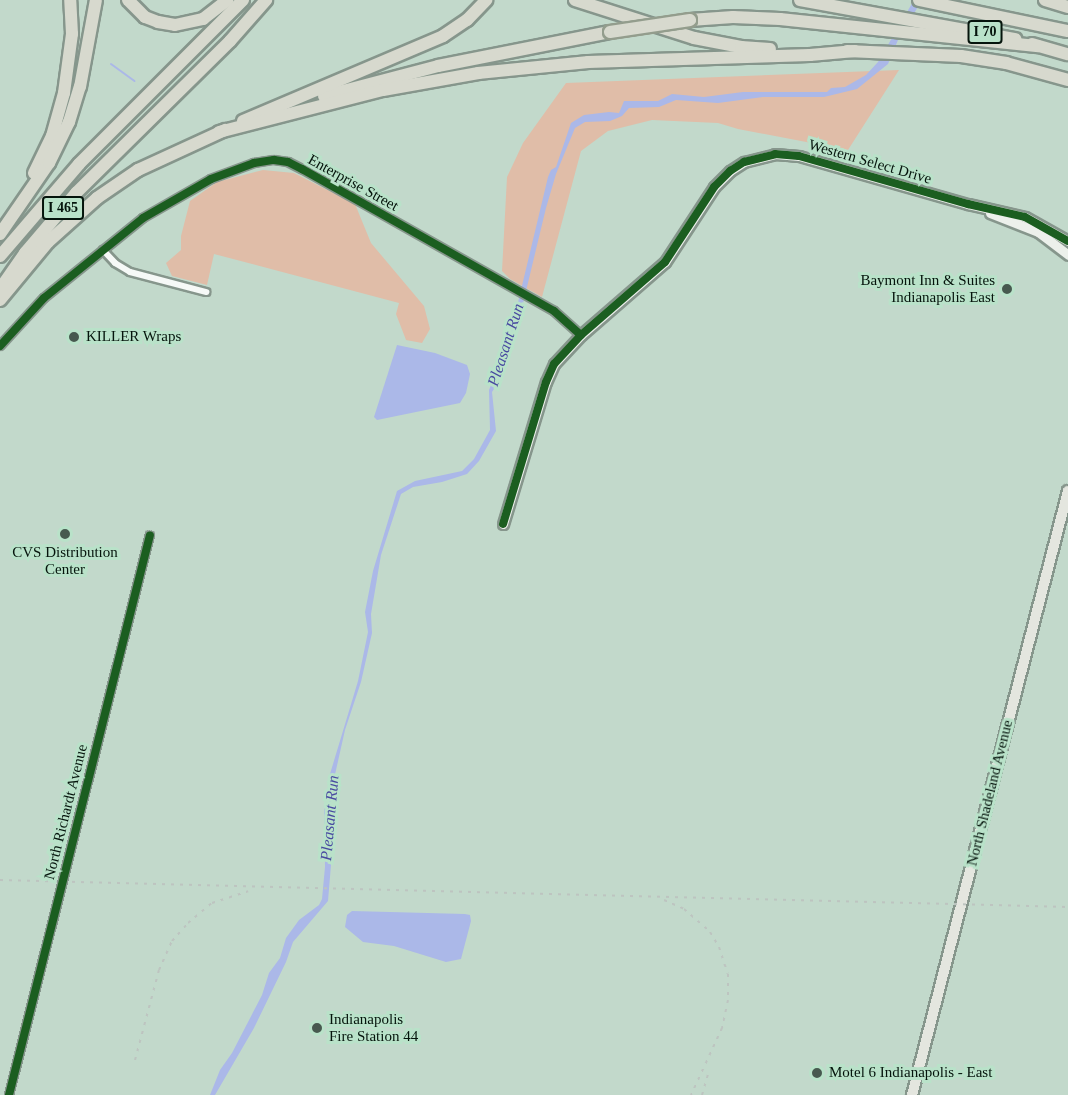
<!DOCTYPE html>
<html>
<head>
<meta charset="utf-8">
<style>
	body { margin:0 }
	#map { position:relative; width:1068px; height:1095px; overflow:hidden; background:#c2d9cb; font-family:"Times New Roman",serif }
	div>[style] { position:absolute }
	.green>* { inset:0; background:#e0bda8 }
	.water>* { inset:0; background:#abb8e8 }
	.stream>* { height:2px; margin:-1px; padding:0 1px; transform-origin:1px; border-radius:1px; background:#abb8e8 }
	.roads { filter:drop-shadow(2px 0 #86968c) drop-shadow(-2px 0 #86968c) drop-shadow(0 2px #86968c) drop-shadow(0 -2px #86968c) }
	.street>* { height:6px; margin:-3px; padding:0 3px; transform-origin:3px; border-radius:3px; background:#f6f9f7 }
	.secondary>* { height:9px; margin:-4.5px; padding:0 4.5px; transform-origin:4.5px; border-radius:4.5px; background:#ecf0eb }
	.primary>* { height:10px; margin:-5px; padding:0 5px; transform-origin:5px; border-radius:5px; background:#e4e6df }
	.highway>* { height:12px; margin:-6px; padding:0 6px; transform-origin:6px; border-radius:6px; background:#d7d9ce }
	.rail>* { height:2px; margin-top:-1px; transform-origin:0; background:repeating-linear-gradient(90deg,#bdc4c0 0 3px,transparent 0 9px) }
	.bridges { filter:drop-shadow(2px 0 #939d8d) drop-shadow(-2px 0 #939d8d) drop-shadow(0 2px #939d8d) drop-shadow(0 -2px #939d8d) }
	.highway-bridge>* { height:12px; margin:-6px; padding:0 6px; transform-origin:6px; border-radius:6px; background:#d7d9ce }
	.cycleway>* { height:8px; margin:-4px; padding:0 4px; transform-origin:4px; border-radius:4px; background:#1b5e20 }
	.dots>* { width:16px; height:16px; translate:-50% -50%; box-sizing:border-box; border:3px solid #b9e2c9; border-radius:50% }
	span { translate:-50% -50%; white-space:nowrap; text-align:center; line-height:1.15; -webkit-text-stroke:6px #b9e2c9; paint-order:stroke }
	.shield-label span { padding:2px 4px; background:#b9e2c9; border:2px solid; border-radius:4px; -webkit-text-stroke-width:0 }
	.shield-label { font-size:14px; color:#05140c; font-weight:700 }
	.street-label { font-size:15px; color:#05140c }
	.poi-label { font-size:15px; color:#05140c }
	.right { translate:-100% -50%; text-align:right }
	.left { translate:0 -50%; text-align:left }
	.water-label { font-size:16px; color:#4849a0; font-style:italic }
</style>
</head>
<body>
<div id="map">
	<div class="green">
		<i style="clip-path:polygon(899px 70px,848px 150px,738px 129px,718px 123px,652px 120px,608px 131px,581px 151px,542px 297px,510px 279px,502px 271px,507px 177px,523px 143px,566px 83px)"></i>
		<i style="clip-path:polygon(263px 170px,294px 173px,355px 204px,371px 243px,424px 306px,430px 329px,422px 343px,406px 340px,396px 314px,399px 303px,214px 254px,207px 285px,172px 276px,166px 263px,181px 250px,181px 236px,190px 201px,217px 182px)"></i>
	</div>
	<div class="water">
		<i style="clip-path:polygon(914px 0,922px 0,898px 40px,888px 64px,857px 89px,824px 97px,763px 97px,718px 103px,676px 100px,659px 107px,629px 108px,622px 116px,610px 121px,585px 122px,575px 128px,556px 174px,546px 208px,513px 345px,498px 383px,492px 392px,496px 431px,479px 461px,467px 474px,442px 482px,413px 487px,401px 494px,381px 555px,371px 614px,372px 633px,361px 682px,345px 730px,334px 779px,327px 833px,331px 865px,328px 901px,293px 942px,286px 962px,254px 1028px,215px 1095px,210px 1095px,220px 1070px,232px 1053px,262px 995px,269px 973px,280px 958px,286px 938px,299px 920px,319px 905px,322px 899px,325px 867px,324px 813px,330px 774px,358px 681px,368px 632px,365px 612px,373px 571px,397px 491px,415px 481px,462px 471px,474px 459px,490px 430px,489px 390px,509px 340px,548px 177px,551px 170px,556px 167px,571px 123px,584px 115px,609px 112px,619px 113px,624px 101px,658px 101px,672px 94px,704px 97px,743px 92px,827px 92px,831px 88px,845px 87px,866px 75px,878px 62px)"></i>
		<i style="clip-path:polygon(397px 345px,435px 353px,467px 365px,470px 374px,466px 393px,460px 403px,377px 420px,374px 417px)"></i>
		<i style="clip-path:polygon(352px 911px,465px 914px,470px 915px,471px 921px,461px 959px,446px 962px,394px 946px,363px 942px,345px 927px,347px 915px)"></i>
	</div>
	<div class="stream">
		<i style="left:111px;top:64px;width:29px;rotate:36deg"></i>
	</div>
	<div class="roads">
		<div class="street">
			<i style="left:103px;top:250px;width:18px;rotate:47deg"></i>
			<i style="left:115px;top:263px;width:17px;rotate:31deg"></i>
			<i style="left:130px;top:272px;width:79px;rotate:14.7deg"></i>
			<i style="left:0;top:346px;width:65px;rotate:-47.5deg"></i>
			<i style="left:44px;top:298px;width:127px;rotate:-38.9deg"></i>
			<i style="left:143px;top:218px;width:78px;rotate:-29.8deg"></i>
			<i style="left:211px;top:179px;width:46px;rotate:-20.4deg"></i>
			<i style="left:254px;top:163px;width:20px;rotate:-9deg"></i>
			<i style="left:274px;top:160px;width:14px;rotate:8deg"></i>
			<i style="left:288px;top:162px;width:16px;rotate:27deg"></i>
			<i style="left:302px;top:169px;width:289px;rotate:29.4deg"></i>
			<i style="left:554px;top:311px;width:36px;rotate:42deg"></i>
			<i style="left:9px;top:1095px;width:577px;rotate:-75.87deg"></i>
		</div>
		<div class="secondary">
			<i style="left:990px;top:213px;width:52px;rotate:21.6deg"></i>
			<i style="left:1038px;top:232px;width:38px;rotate:37deg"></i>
			<i style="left:503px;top:524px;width:148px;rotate:-73.2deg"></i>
			<i style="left:546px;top:382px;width:20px;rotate:-66deg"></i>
			<i style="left:554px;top:364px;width:40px;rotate:-47deg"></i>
			<i style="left:581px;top:335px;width:111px;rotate:-41deg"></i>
			<i style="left:665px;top:262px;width:90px;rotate:-56.8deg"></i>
			<i style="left:714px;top:187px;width:23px;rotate:-45deg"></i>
			<i style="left:730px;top:171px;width:17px;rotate:-33deg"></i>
			<i style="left:744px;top:162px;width:32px;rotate:-14deg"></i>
			<i style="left:775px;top:154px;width:24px;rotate:5deg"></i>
			<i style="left:799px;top:156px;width:176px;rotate:15.9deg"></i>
			<i style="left:968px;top:204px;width:58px;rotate:12.8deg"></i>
			<i style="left:1025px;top:217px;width:49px;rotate:29.2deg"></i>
		</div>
		<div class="primary">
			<i style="left:912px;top:1095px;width:624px;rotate:-75.52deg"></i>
		</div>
		<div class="highway">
			<i style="left:128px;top:0;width:24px;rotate:45deg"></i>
			<i style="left:145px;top:17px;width:14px;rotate:21deg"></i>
			<i style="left:158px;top:22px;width:17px;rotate:10deg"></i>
			<i style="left:175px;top:25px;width:29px;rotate:-12deg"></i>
			<i style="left:203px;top:19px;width:31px;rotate:-38deg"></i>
			<i style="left:575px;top:0;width:125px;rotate:17.7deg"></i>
			<i style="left:694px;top:38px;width:48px;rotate:10.8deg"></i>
			<i style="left:741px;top:47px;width:29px;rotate:4deg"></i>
			<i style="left:800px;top:0;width:219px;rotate:10.3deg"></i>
			<i style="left:919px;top:0;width:152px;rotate:11.8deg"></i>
			<i style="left:1045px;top:0;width:24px;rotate:17deg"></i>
			<i style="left:690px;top:20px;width:43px;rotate:-4deg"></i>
			<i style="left:733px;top:17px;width:47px;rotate:2.4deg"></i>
			<i style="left:780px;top:19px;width:260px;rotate:6deg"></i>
			<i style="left:1032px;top:44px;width:37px;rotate:16deg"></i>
			<i style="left:847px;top:51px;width:114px;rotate:2.5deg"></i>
			<i style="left:961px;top:56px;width:46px;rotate:8.8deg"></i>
			<i style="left:1006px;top:63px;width:64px;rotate:15.3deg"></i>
			<i style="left:324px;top:96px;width:118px;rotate:-14.7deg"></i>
			<i style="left:438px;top:66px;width:175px;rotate:-11.2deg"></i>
			<i style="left:243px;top:121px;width:217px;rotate:-23deg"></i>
			<i style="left:443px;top:36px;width:29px;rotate:-34deg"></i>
			<i style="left:467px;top:20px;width:28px;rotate:-46deg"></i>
			<i style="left:219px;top:132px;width:169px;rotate:-14.4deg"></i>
			<i style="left:383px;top:90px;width:97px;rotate:-10.1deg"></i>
			<i style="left:478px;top:73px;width:111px;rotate:-5.7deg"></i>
			<i style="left:588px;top:62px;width:222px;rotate:-1.8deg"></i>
			<i style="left:810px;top:55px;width:45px;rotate:-5.1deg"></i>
			<i style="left:34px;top:173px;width:41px;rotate:-64.1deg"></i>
			<i style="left:52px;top:136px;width:45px;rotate:-74.4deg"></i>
			<i style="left:64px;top:93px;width:60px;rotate:-82.3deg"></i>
			<i style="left:72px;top:34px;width:34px;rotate:-93deg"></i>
			<i style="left:0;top:234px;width:86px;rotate:-55.4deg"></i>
			<i style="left:49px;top:163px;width:46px;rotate:-64deg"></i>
			<i style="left:69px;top:122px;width:37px;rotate:-73deg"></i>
			<i style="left:80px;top:87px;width:88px;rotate:-79.6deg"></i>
			<i style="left:0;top:256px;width:121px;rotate:-49.3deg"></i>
			<i style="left:79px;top:164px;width:232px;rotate:-45deg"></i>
			<i style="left:0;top:289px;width:44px;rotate:-55.2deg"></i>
			<i style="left:25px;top:253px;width:79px;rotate:-49.6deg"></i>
			<i style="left:76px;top:193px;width:216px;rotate:-44.6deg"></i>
			<i style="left:230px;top:41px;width:55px;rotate:-48.7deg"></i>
			<i style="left:0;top:300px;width:75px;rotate:-50.4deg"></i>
			<i style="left:48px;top:242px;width:66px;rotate:-41.9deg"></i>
			<i style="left:97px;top:198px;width:50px;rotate:-34.3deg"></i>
			<i style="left:138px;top:170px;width:96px;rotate:-24.7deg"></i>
		</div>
	</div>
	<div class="rail">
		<i style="left:0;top:880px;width:1068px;rotate:1.45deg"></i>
		<i style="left:664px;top:900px;width:22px;rotate:24deg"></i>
		<i style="left:684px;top:909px;width:35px;rotate:41deg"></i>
		<i style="left:710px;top:932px;width:17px;rotate:59deg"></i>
		<i style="left:719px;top:947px;width:28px;rotate:72deg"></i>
		<i style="left:728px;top:974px;width:26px;rotate:90deg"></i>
		<i style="left:728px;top:1000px;width:29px;rotate:102deg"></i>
		<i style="left:722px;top:1028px;width:74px;rotate:114.8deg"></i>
		<i style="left:135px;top:1060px;width:93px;rotate:-75.1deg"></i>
		<i style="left:159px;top:970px;width:32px;rotate:-66deg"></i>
		<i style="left:172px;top:941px;width:24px;rotate:-48deg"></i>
		<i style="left:188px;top:923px;width:31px;rotate:-40deg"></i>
		<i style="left:212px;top:903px;width:38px;rotate:-18deg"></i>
		<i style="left:702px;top:1095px;width:25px;rotate:-74deg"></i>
	</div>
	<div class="bridges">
		<div class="highway-bridge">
			<i style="left:610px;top:32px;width:81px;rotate:-8.5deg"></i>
		</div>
	</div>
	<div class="cycleway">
		<i style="left:0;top:346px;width:65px;rotate:-47.5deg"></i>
		<i style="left:44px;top:298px;width:127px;rotate:-38.9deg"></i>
		<i style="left:143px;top:218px;width:78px;rotate:-29.8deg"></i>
		<i style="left:211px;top:179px;width:46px;rotate:-20.4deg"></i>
		<i style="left:254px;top:163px;width:20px;rotate:-9deg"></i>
		<i style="left:274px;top:160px;width:14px;rotate:8deg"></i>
		<i style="left:288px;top:162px;width:16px;rotate:27deg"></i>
		<i style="left:302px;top:169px;width:289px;rotate:29.4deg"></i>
		<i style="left:554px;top:311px;width:36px;rotate:42deg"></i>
		<i style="left:503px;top:524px;width:148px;rotate:-73.2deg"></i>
		<i style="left:546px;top:382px;width:20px;rotate:-66deg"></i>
		<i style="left:554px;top:364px;width:40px;rotate:-47deg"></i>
		<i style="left:581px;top:335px;width:111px;rotate:-41deg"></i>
		<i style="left:665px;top:262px;width:90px;rotate:-56.8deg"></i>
		<i style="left:714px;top:187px;width:23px;rotate:-45deg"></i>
		<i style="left:730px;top:171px;width:17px;rotate:-33deg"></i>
		<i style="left:744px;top:162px;width:32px;rotate:-14deg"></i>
		<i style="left:775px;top:154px;width:24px;rotate:5deg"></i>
		<i style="left:799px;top:156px;width:176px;rotate:15.9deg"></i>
		<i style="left:968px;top:204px;width:58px;rotate:12.8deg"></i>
		<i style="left:1025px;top:217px;width:49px;rotate:29.2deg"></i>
		<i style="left:9px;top:1095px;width:577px;rotate:-75.87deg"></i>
	</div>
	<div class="dots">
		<i style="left:1007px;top:289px;background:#47594f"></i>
		<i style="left:74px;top:337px;background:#47594f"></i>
		<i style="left:65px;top:534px;background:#47594f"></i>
		<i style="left:317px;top:1028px;background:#47594f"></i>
		<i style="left:817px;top:1073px;background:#47594f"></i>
	</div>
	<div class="shield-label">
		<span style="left:985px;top:32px">I 70</span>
		<span style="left:63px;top:208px">I 465</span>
	</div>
	<div class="street-label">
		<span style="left:870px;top:162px;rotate:16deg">Western Select Drive</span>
		<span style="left:353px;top:183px;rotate:29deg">Enterprise Street</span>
		<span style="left:990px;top:793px;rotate:-76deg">North Shadeland Avenue</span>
		<span style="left:66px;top:812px;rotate:-76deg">North Richardt Avenue</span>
	</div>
	<div class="poi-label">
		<span class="right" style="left:995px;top:289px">Baymont Inn &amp; Suites<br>Indianapolis East</span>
		<span class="left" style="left:86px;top:337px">KILLER Wraps</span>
		<span style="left:65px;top:561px">CVS Distribution<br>Center</span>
		<span class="left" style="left:329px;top:1028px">Indianapolis<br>Fire Station 44</span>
		<span class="left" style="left:829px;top:1073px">Motel 6 Indianapolis - East</span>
	</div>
	<div class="water-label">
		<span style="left:506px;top:345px;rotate:-72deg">Pleasant Run</span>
		<span style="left:330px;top:818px;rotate:-85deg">Pleasant Run</span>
	</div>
</div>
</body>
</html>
